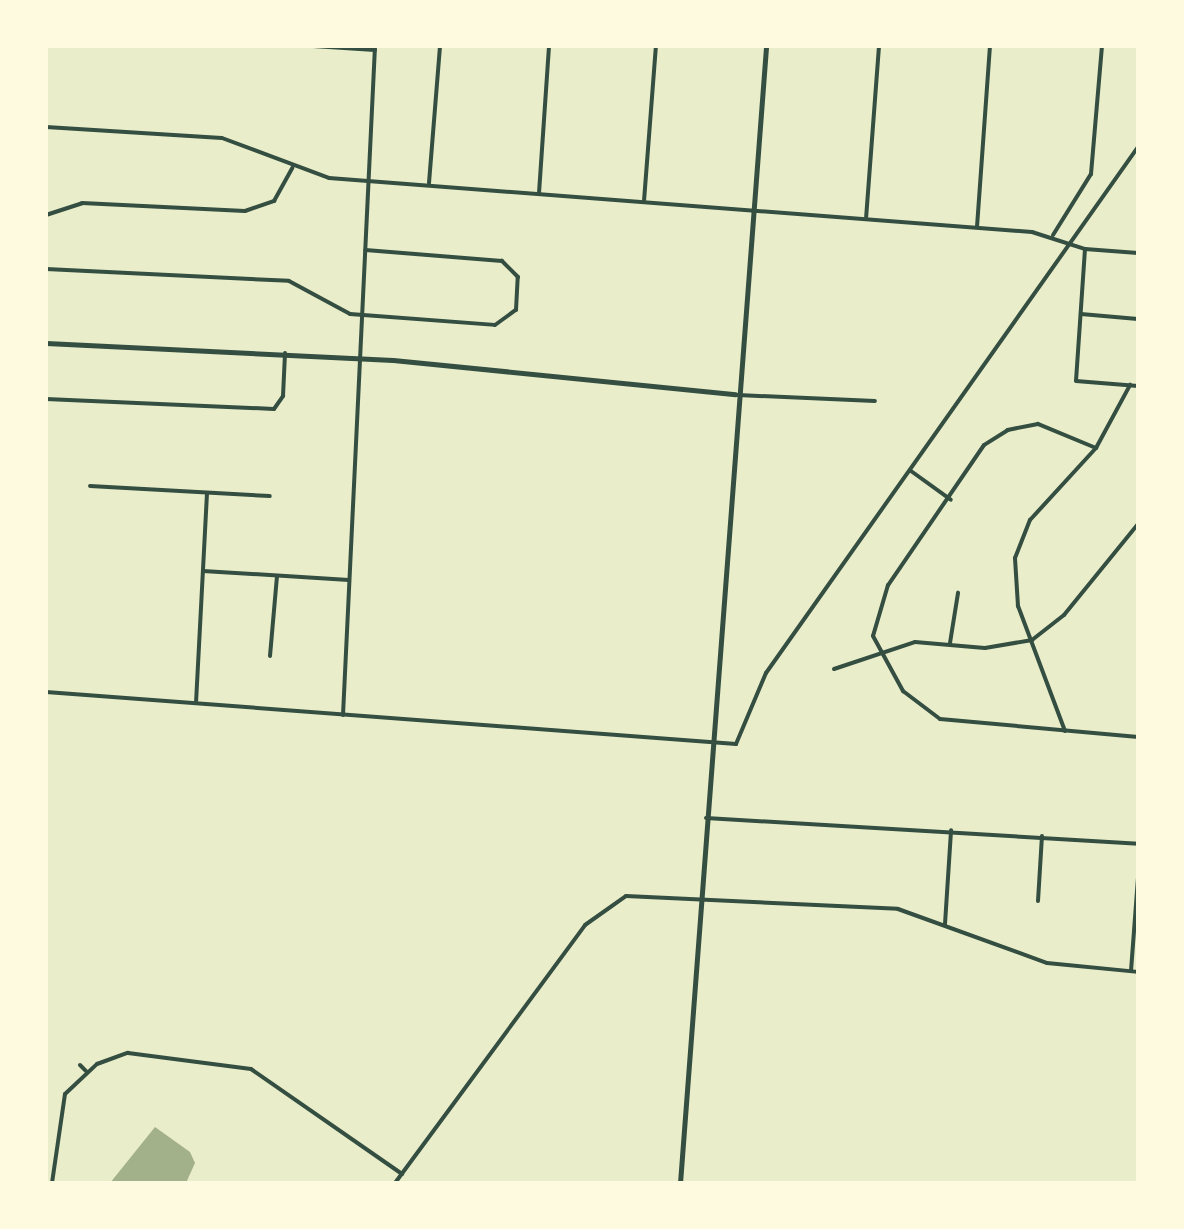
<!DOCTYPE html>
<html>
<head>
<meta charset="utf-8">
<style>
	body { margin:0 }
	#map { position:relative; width:1184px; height:1229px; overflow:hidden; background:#e9edc9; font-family:Ubuntu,sans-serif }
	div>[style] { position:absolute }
	.water>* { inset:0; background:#a3b18a }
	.minor>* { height:4px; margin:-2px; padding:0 2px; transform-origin:2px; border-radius:2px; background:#344e41 }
	.tertiary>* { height:5px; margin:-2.5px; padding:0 2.5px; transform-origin:2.5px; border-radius:2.5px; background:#344e41 }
	.secondary>* { height:5px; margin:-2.5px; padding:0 2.5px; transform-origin:2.5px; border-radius:2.5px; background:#344e41 }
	span { translate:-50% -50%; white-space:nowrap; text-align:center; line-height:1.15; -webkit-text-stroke:6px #fefae0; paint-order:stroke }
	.frame { position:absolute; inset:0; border:48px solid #fefae0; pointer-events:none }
</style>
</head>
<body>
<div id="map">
	<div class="water">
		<i style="clip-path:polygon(155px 1127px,190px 1152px,195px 1163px,186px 1183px,110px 1183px)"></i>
	</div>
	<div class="minor">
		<i style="left:313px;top:46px;width:62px;rotate:3.7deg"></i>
		<i style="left:46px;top:127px;width:176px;rotate:3.6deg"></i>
		<i style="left:222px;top:138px;width:114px;rotate:20.5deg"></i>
		<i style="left:329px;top:178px;width:705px;rotate:4.39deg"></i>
		<i style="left:1032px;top:232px;width:56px;rotate:17.8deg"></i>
		<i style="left:1085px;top:249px;width:53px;rotate:4.3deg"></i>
		<i style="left:429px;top:183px;width:137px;rotate:-85.4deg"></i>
		<i style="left:539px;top:193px;width:147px;rotate:-86.1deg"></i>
		<i style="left:644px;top:201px;width:155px;rotate:-85.6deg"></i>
		<i style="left:46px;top:215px;width:38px;rotate:-18deg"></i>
		<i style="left:82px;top:203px;width:163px;rotate:2.8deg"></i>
		<i style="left:245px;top:211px;width:31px;rotate:-19deg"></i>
		<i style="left:274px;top:201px;width:38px;rotate:-61deg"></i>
		<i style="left:866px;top:219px;width:173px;rotate:-85.7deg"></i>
		<i style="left:977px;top:227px;width:181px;rotate:-85.9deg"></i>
		<i style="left:1053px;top:235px;width:72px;rotate:-58.1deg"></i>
		<i style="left:1091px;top:174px;width:128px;rotate:-85.1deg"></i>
		<i style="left:1085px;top:249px;width:132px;rotate:93.9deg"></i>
		<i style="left:1076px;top:381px;width:62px;rotate:4.6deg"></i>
		<i style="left:46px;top:269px;width:243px;rotate:2.8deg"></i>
		<i style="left:289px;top:281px;width:69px;rotate:28.4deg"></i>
		<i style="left:350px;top:314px;width:145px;rotate:4.3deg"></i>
		<i style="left:495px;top:325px;width:26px;rotate:-36deg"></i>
		<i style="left:516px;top:310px;width:33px;rotate:-87deg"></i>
		<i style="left:518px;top:277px;width:23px;rotate:-135deg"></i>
		<i style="left:502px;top:261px;width:137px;rotate:-175.4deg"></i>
		<i style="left:1081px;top:314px;width:57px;rotate:5deg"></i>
		<i style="left:738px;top:395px;width:137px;rotate:2.5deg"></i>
		<i style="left:46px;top:399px;width:228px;rotate:2.5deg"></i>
		<i style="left:274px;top:409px;width:16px;rotate:-55deg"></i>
		<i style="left:283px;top:396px;width:43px;rotate:-87.3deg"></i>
		<i style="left:1096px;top:448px;width:63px;rotate:-157.5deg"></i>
		<i style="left:1038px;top:424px;width:31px;rotate:169deg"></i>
		<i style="left:1008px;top:430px;width:28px;rotate:148deg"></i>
		<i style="left:984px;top:445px;width:170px;rotate:124.4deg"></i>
		<i style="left:888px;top:585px;width:53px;rotate:106.4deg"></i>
		<i style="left:873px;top:636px;width:63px;rotate:61.4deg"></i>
		<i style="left:903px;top:691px;width:46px;rotate:37.1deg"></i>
		<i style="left:940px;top:719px;width:199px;rotate:5.2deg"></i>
		<i style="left:911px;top:471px;width:49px;rotate:35.9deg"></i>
		<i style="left:90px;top:486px;width:180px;rotate:3.2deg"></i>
		<i style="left:203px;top:571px;width:146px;rotate:3.5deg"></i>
		<i style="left:950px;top:643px;width:51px;rotate:-80.9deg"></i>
		<i style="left:270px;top:656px;width:80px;rotate:-85deg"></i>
		<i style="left:834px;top:669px;width:85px;rotate:-18.4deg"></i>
		<i style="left:915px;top:642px;width:70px;rotate:4.9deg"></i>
		<i style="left:985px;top:648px;width:48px;rotate:-9.7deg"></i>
		<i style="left:1032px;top:640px;width:41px;rotate:-38deg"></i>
		<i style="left:1064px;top:615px;width:117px;rotate:-50.9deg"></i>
		<i style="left:46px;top:692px;width:692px;rotate:4.31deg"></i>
		<i style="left:736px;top:744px;width:77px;rotate:-67.1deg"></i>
		<i style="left:766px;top:673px;width:644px;rotate:-54.73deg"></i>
		<i style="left:196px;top:703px;width:210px;rotate:-87deg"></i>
		<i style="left:343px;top:715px;width:670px;rotate:-87.26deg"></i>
		<i style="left:1065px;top:731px;width:134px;rotate:-110.6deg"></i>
		<i style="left:1018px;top:606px;width:48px;rotate:-93.6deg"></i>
		<i style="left:1015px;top:558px;width:41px;rotate:-68.5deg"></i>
		<i style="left:1030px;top:520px;width:98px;rotate:-47.5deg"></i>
		<i style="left:1096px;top:448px;width:72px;rotate:-61.6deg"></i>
		<i style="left:706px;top:818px;width:433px;rotate:3.4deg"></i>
		<i style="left:1038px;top:901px;width:65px;rotate:-86.5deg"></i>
		<i style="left:945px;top:924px;width:94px;rotate:-86.3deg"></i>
		<i style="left:1131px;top:971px;width:93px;rotate:-85.7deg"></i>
		<i style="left:80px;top:1065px;width:10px;rotate:45deg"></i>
		<i style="left:52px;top:1183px;width:90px;rotate:-81.7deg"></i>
		<i style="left:65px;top:1094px;width:44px;rotate:-43.2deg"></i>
		<i style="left:97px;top:1064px;width:33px;rotate:-20deg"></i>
		<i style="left:128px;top:1053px;width:124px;rotate:7.4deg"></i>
		<i style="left:251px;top:1069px;width:184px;rotate:34.8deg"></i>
		<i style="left:395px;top:1183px;width:320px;rotate:-53.6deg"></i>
		<i style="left:585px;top:925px;width:50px;rotate:-35.3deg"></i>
		<i style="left:626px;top:896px;width:272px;rotate:2.7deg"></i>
		<i style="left:898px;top:909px;width:158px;rotate:19.9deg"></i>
		<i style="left:1047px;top:963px;width:91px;rotate:5.6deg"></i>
	</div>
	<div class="tertiary">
		<i style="left:46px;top:343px;width:347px;rotate:2.8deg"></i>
		<i style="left:393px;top:360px;width:344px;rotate:5.7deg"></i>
	</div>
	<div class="secondary">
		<i style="left:680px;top:1183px;width:1140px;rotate:-85.67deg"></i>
	</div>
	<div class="frame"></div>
</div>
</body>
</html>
